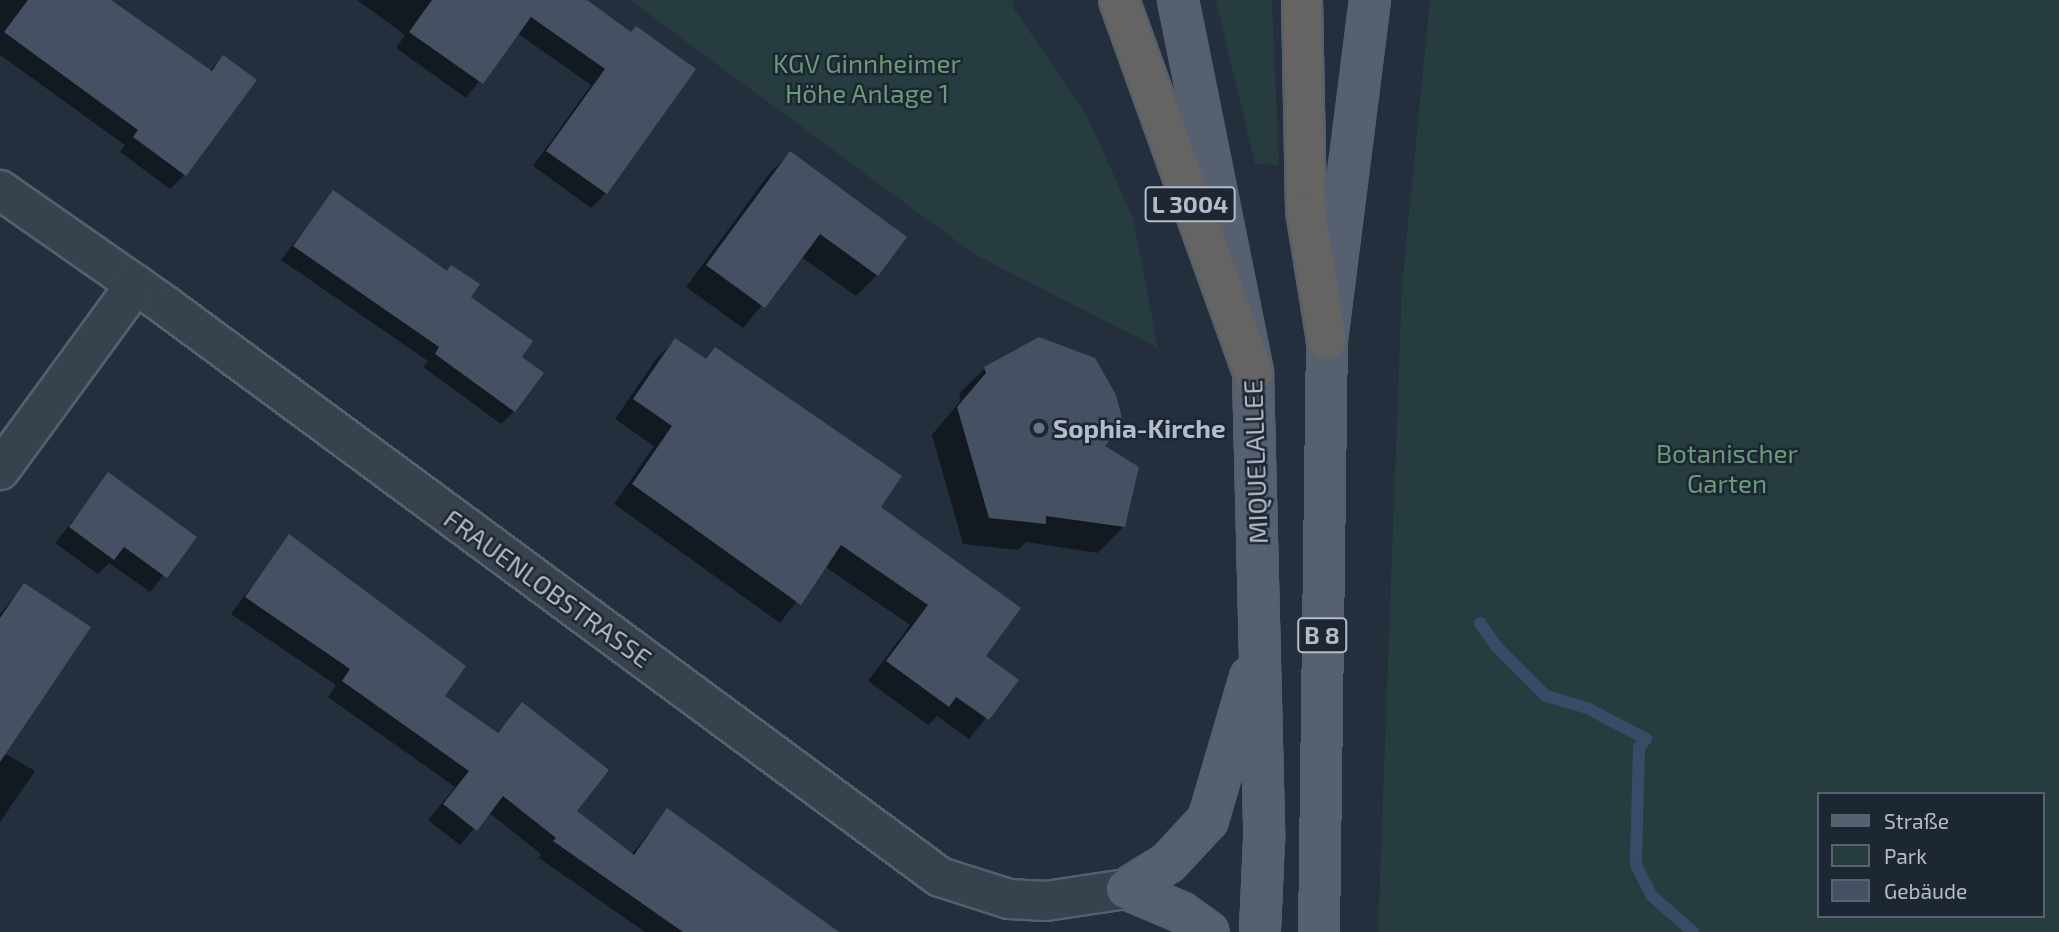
<!DOCTYPE html>
<html>
<head>
<meta charset="utf-8">
<style>
	body { margin:0 }
	#map { position:relative; width:2059px; height:932px; overflow:hidden; background:#242f3e; font-family:"Exo 2",sans-serif }
	div>[style] { position:absolute }
	.green>* { inset:0; background:#263c3f }
	.shadow>* { inset:0; background:#0007 }
	.stream>* { height:12px; margin:-6px; padding:0 6px; transform-origin:6px; border-radius:6px; background:#394c67 }
	.building>* { inset:0; background:#455162 }
	.roads { filter:drop-shadow(2px 0 #565f6c) drop-shadow(-2px 0 #565f6c) drop-shadow(0 2px #565f6c) drop-shadow(0 -2px #565f6c) }
	.minor>* { height:38px; margin:-19px; padding:0 19px; transform-origin:19px; border-radius:19px; background:#38414e }
	.primary>* { height:38px; margin:-19px; padding:0 19px; transform-origin:19px; border-radius:19px; background:#56606e }
	.trunk>* { height:38px; margin:-19px; padding:0 19px; transform-origin:19px; border-radius:19px; background:#656462 }
	.dots>* { width:19px; height:19px; translate:-50% -50%; box-sizing:border-box; border:4px solid #1d2633; border-radius:50% }
	span { translate:-50% -50%; white-space:nowrap; text-align:center; line-height:1.15; -webkit-text-stroke:5px #1d2633; paint-order:stroke }
	.shield-label span { padding:2px 5px; background:#1d2633; border:2px solid; border-radius:5px; -webkit-text-stroke-width:0 }
	.shield-label { font-size:24px; color:#b4bcc9; font-weight:700 }
	.park-label { font-size:26px; color:#6b9a76 }
	.poi-label { font-size:26px; color:#b4bcc9; font-weight:700 }
	.left { translate:0 -50%; text-align:left }
	.street-label { font-size:26px; color:#b4bcc9 }
	.legend { position:absolute; left:1817px; top:792px; width:228px; height:126px; box-sizing:border-box; background:#1d2633; border:2px solid #59626f; margin:0; padding:9px 12px; list-style:none; font-size:21px; color:#b4bcc9 }
	.legend li { display:flex; align-items:center; gap:14px; height:35px }
	.legend b { width:35px; border:2px solid #59626f }
</style>
</head>
<body>
<div id="map">
	<div class="green">
		<i style="clip-path:polygon(630px 0,1014px 0,1012px 6px,1086px 114px,1133px 218px,1158px 348px,974px 254px)"></i>
		<i style="clip-path:polygon(1216px 0,1272px 0,1279px 165px,1255px 164px)"></i>
		<i style="clip-path:polygon(evenodd,1430px 0,2059px 0,2059px 932px,1378px 932px,1402px 285px,1430px 0,1819px 794px,2043px 794px,2043px 916px,1819px 916px,1819px 794px)"></i>
	</div>
	<div class="shadow">
		<i style="clip-path:polygon(0 0,108px 0,209px 71px,223px 58px,185px 174px,170px 189px,120px 152px,125px 145px,0 55px)"></i>
		<i style="clip-path:polygon(357px 0,584px 0,631px 34px,606px 193px,591px 208px,533px 166px,591px 85px,517px 33px,466px 98px,396px 48px,405px 35px)"></i>
		<i style="clip-path:polygon(790px 153px,877px 275px,856px 296px,801px 257px,743px 328px,686px 287px,769px 174px)"></i>
		<i style="clip-path:polygon(333px 192px,469px 297px,519px 358px,514px 411px,501px 424px,423px 367px,428px 361px,281px 260px)"></i>
		<i style="clip-path:polygon(675px 340px,705px 360px,715px 349px,878px 508px,983px 657px,1016px 680px,969px 739px,937px 716px,928px 725px,868px 681px,910px 625px,824px 566px,780px 623px,614px 504px,654px 446px,615px 419px,656px 359px)"></i>
		<i style="clip-path:polygon(985px 368px,1102px 446px,1124px 526px,1098px 553px,1026px 542px,1018px 550px,963px 544px,932px 435px,961px 400px,959px 394px)"></i>
		<i style="clip-path:polygon(109px 475px,194px 537px,150px 592px,109px 563px,98px 574px,55px 543px)"></i>
		<i style="clip-path:polygon(289px 536px,442px 696px,496px 734px,523px 705px,574px 811px,631px 855px,667px 810px,836px 932px,645px 932px,539px 858px,541px 854px,488px 812px,460px 845px,428px 820px,455px 787px,328px 697px,336px 685px,231px 614px)"></i>
		<i style="clip-path:polygon(24px 585px,4px 753px,35px 771px,0 822px,0 614px)"></i>
	</div>
	<div class="stream">
		<i style="left:1480px;top:623px;width:28px;rotate:55deg"></i>
		<i style="left:1496px;top:646px;width:71px;rotate:45deg"></i>
		<i style="left:1546px;top:696px;width:43px;rotate:16.3deg"></i>
		<i style="left:1587px;top:708px;width:67px;rotate:27.7deg"></i>
		<i style="left:1646px;top:739px;width:11px;rotate:131deg"></i>
		<i style="left:1639px;top:747px;width:118px;rotate:91.5deg"></i>
		<i style="left:1636px;top:865px;width:35px;rotate:63deg"></i>
		<i style="left:1652px;top:896px;width:55px;rotate:41.3deg"></i>
	</div>
	<div class="building">
		<i style="clip-path:polygon(28px 0,111px 0,212px 71px,223px 55px,257px 80px,186px 176px,133px 137px,138px 130px,4px 32px)"></i>
		<i style="clip-path:polygon(432px 0,587px 0,631px 32px,636px 26px,696px 69px,607px 194px,546px 151px,605px 69px,531px 17px,483px 84px,409px 32px)"></i>
		<i style="clip-path:polygon(790px 151px,907px 237px,878px 276px,820px 234px,765px 308px,706px 265px)"></i>
		<i style="clip-path:polygon(333px 190px,447px 271px,451px 265px,480px 284px,471px 297px,533px 341px,522px 357px,544px 373px,515px 412px,435px 354px,439px 347px,293px 246px)"></i>
		<i style="clip-path:polygon(1039px 337px,1095px 358px,1116px 395px,1123px 422px,1105px 446px,1139px 467px,1125px 527px,1046px 516px,1046px 524px,989px 518px,957px 407px,986px 373px,984px 367px)"></i>
		<i style="clip-path:polygon(675px 338px,706px 359px,715px 347px,902px 476px,881px 507px,1021px 608px,986px 656px,1019px 680px,989px 720px,956px 697px,949px 707px,886px 661px,928px 605px,841px 545px,801px 605px,632px 484px,672px 426px,633px 399px)"></i>
		<i style="clip-path:polygon(108px 472px,197px 537px,167px 578px,124px 547px,114px 560px,69px 527px)"></i>
		<i style="clip-path:polygon(289px 534px,466px 666px,445px 696px,498px 733px,522px 702px,609px 770px,577px 811px,634px 855px,667px 808px,839px 932px,683px 932px,553px 841px,556px 838px,503px 796px,477px 831px,443px 804px,469px 771px,342px 681px,350px 669px,245px 597px)"></i>
		<i style="clip-path:polygon(24px 583px,91px 627px,0 762px,0 618px)"></i>
	</div>
	<div class="roads">
		<div class="minor">
			<i style="left:0;top:190px;width:203px;rotate:34.9deg"></i>
			<i style="left:166px;top:306px;width:962px;rotate:36.42deg"></i>
			<i style="left:940px;top:877px;width:72px;rotate:17.7deg"></i>
			<i style="left:1009px;top:899px;width:37px;rotate:3deg"></i>
			<i style="left:1046px;top:901px;width:81px;rotate:-8.5deg"></i>
			<i style="left:0;top:470px;width:230px;rotate:-53.8deg"></i>
		</div>
		<div class="primary">
			<i style="left:1178px;top:0;width:380px;rotate:78.6deg"></i>
			<i style="left:1253px;top:373px;width:466px;rotate:88.6deg"></i>
			<i style="left:1264px;top:839px;width:93px;rotate:92.5deg"></i>
			<i style="left:1126px;top:889px;width:49px;rotate:-31.8deg"></i>
			<i style="left:1168px;top:863px;width:59px;rotate:-47.1deg"></i>
			<i style="left:1208px;top:820px;width:149px;rotate:-73.6deg"></i>
			<i style="left:1126px;top:889px;width:60px;rotate:22.7deg"></i>
			<i style="left:1181px;top:912px;width:34px;rotate:36deg"></i>
			<i style="left:1319px;top:932px;width:592px;rotate:-89.23deg"></i>
			<i style="left:1327px;top:340px;width:343px;rotate:-82.8deg"></i>
		</div>
		<div class="trunk">
			<i style="left:1119px;top:0;width:396px;rotate:70.2deg"></i>
			<i style="left:1302px;top:0;width:211px;rotate:88.9deg"></i>
			<i style="left:1306px;top:211px;width:131px;rotate:80.8deg"></i>
		</div>
	</div>
	<div class="dots">
		<i style="left:1039px;top:428px;background:#6b7280"></i>
	</div>
	<div class="shield-label">
		<span style="left:1190px;top:204px">L 3004</span>
		<span style="left:1322px;top:635px">B 8</span>
	</div>
	<div class="park-label">
		<span style="left:867px;top:78px">KGV Ginnheimer<br>Höhe Anlage 1</span>
		<span style="left:1727px;top:468px">Botanischer<br>Garten</span>
	</div>
	<div class="poi-label">
		<span class="left" style="left:1053px;top:428px">Sophia-Kirche</span>
	</div>
	<div class="street-label">
		<span style="left:1255px;top:462px;rotate:-92deg">MIQUELALLEE</span>
		<span style="left:548px;top:588px;rotate:36deg">FRAUENLOBSTRASSE</span>
	</div>
	<ul class="legend">
	<li><b style="height:9px;background:#56606e"></b>Straße</li>
	<li><b style="height:19px;background:#263c3f"></b>Park</li>
	<li><b style="height:19px;background:#455162"></b>Gebäude</li>
	</ul>
</div>
</body>
</html>
